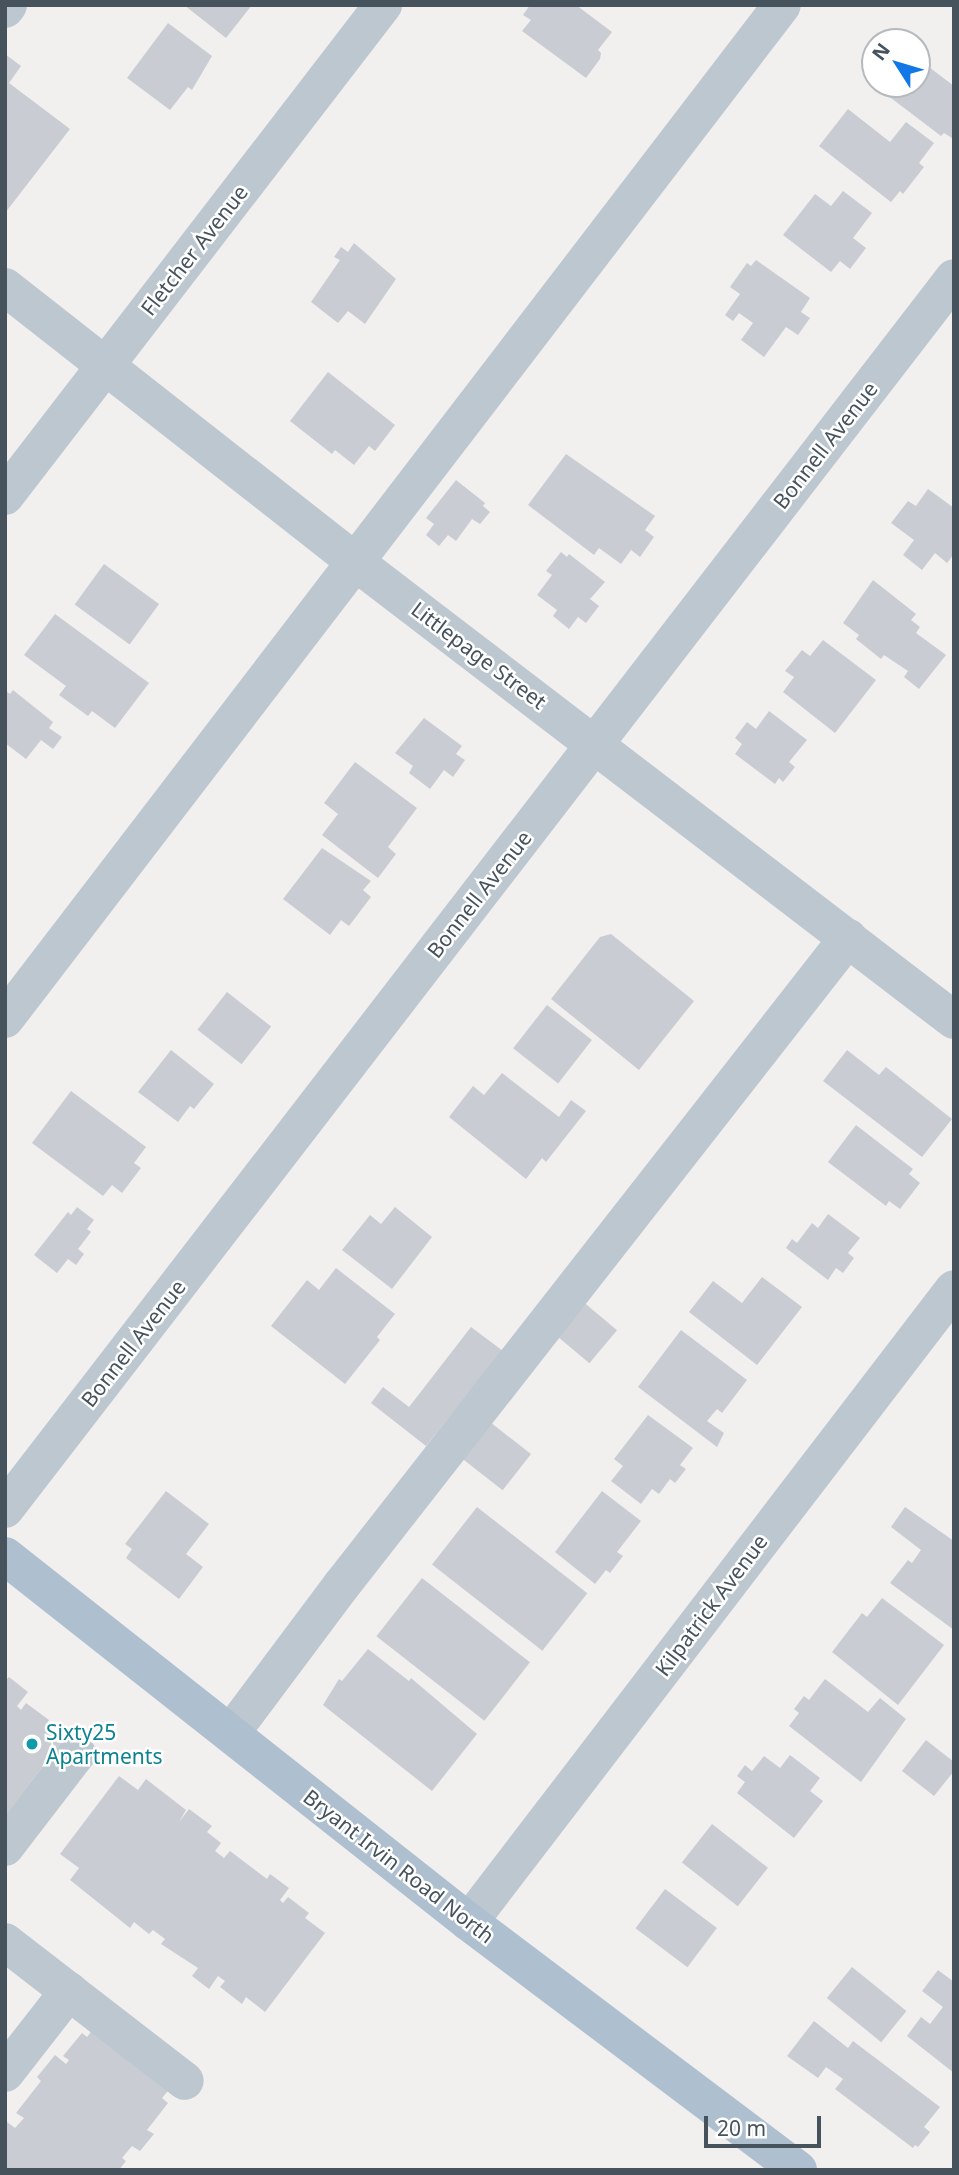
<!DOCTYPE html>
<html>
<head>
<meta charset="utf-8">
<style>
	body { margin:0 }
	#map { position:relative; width:959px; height:2175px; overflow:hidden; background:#f2efef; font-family:"Noto Sans",sans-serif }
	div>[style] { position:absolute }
	.building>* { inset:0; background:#c9ccd2; transform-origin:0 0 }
	.minor>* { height:38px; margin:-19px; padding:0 19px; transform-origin:19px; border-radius:19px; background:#bcc7cf }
	.major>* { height:38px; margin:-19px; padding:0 19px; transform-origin:19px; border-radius:19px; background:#aec0cf }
	.dots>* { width:19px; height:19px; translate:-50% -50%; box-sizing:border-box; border:4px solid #fff; border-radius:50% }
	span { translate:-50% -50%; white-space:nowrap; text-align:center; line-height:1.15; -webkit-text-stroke:5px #fff; paint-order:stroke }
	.street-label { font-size:21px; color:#46535d }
	.culture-label { font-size:21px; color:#0d838f }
	.left { translate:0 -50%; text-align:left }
	.frame { position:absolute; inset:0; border:7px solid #46535d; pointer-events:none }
	.north { position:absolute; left:861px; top:28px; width:70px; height:70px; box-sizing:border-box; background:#fff; border:2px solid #b5babe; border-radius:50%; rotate:307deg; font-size:19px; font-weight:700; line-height:28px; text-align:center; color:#46535d }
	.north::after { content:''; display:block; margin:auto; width:24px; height:32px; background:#1378e7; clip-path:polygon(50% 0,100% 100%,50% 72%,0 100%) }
	.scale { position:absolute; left:704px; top:2116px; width:117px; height:32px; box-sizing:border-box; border:4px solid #46535d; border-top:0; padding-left:9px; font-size:21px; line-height:24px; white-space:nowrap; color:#46535d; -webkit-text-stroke:5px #fff; paint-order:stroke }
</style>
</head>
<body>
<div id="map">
	<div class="building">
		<i style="clip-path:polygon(184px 5px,252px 5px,226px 38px)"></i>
		<i style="clip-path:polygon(530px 5px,576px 5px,612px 32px,598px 50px,601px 53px,600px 59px,586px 78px,522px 31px,531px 20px,523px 15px)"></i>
		<i style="clip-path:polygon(168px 23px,212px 56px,192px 90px,188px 87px,170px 110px,127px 78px)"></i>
		<i style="clip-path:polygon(5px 54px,21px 66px,9px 83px,70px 129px,5px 213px)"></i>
		<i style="clip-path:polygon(917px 58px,954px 86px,952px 138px,944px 133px,941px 136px,870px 82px,875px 76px,875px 84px,917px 84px)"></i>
		<i style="clip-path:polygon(848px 109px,890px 142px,906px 122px,934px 143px,919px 163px,924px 167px,903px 194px,900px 191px,891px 202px,819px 146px)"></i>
		<i style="clip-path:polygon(843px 191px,872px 213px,853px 238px,866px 248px,850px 269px,840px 261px,831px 272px,783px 235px,815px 194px,831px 206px)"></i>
		<i style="clip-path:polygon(354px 243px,396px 279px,365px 324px,348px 311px,338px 323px,311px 302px,340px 260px,334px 257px,341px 247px,348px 252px)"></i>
		<i style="clip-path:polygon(756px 260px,810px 298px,801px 312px,810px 318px,798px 335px,786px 327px,764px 357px,741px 340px,753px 323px,739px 313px,733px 321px,725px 315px,740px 294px,730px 287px,747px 263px,751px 266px)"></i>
		<i style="clip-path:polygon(328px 372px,395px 425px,375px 451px,369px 446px,354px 465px,335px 450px,332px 454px,290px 421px)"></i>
		<i style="clip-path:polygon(566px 454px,655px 516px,645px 530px,654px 537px,640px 557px,631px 550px,621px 564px,599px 548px,594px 555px,528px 505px)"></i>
		<i style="clip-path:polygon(456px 480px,485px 503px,483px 506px,490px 512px,480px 524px,472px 519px,456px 541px,448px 535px,439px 546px,426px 535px,434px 524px,426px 518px)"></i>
		<i style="clip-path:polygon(928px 489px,954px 508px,954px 554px,947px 563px,935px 553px,922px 570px,903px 555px,914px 540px,891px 523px,908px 501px,916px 506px)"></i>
		<i style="clip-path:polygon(561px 552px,567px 557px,569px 554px,605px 582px,590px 599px,599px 606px,586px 623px,578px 617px,569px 629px,553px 616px,557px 610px,537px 595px,552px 575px,546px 571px)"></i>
		<i style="left:104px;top:564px;width:68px;height:50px;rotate:36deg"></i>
		<i style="clip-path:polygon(873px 580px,916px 614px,911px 620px,920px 627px,916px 633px,946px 655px,919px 689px,904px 677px,908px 671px,884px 655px,881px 659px,856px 639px,859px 635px,843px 623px)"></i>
		<i style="clip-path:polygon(55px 614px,149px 683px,115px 728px,92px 711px,88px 716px,59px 695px,66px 686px,24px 655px)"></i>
		<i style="clip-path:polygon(823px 640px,876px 680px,835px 733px,783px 692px,794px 677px,785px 671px,802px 650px,810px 656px)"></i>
		<i style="clip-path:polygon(5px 690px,10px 694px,13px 690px,53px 722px,49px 728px,62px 737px,53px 749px,41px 740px,26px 759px,5px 743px)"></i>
		<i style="clip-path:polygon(769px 711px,807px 740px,789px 762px,795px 767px,783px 782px,779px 778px,775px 784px,735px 754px,742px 744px,735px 738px,747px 722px,756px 729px)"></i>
		<i style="clip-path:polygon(424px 718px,462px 746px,456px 754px,465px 760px,453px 777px,444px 770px,430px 789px,409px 773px,413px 766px,395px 753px)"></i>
		<i style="clip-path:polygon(355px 762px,417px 808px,388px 847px,396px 854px,378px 878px,322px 835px,338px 814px,324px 803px)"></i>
		<i style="clip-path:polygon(322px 848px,371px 881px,363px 890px,371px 897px,349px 926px,341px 920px,330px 935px,283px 899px)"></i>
		<i style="clip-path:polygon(611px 934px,694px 1001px,639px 1070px,551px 999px,600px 937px)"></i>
		<i style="left:227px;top:992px;width:56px;height:48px;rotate:38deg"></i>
		<i style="left:547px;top:1005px;width:57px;height:55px;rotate:38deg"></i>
		<i style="clip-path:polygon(171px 1050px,214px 1084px,194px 1109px,190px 1106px,178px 1122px,138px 1092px)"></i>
		<i style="clip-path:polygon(847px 1050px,879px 1075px,886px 1067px,952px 1119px,922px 1157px,823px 1081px)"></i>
		<i style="clip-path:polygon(502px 1073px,559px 1117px,571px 1100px,586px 1111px,546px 1162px,542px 1158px,526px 1179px,449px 1117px,473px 1086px,484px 1095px)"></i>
		<i style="clip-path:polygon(71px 1091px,146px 1147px,134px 1163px,141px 1168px,122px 1193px,112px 1185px,103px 1196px,32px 1143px)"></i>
		<i style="clip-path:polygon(856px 1125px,913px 1169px,909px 1174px,920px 1183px,900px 1209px,889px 1201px,886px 1206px,828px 1162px)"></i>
		<i style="clip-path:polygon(77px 1207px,94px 1220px,87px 1229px,91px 1232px,78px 1249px,84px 1254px,76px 1265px,68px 1259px,57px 1273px,34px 1255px,68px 1212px,71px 1215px)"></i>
		<i style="clip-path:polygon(395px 1207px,432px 1237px,392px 1289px,342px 1250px,370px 1215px,381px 1224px)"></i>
		<i style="clip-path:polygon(828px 1214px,860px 1238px,848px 1253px,854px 1258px,843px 1273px,836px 1268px,828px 1280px,786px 1248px,792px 1239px,797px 1243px,812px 1223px,818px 1228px)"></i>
		<i style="clip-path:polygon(336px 1268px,395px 1314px,377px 1337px,380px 1340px,345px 1384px,271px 1326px,307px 1280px,319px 1290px)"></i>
		<i style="clip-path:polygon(762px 1277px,802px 1307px,757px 1365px,689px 1312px,713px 1281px,742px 1303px)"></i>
		<i style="left:581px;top:1300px;width:47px;height:43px;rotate:40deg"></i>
		<i style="clip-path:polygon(471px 1327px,503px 1351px,426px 1446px,371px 1403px,383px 1387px,409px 1407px)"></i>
		<i style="clip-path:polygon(681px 1330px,747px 1380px,722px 1413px,717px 1409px,707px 1421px,724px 1433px,717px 1447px,638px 1387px)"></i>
		<i style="clip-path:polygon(648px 1415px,693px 1448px,680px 1465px,686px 1469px,675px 1483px,670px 1479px,659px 1494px,652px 1489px,641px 1504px,611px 1481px,623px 1466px,614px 1459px)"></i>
		<i style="left:490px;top:1422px;width:52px;height:46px;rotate:38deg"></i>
		<i style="clip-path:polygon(166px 1491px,209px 1524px,186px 1554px,203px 1567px,179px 1599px,126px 1558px,132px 1549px,125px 1544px)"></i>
		<i style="clip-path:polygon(602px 1491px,641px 1521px,617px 1552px,623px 1556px,610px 1573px,606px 1570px,595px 1584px,555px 1552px)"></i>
		<i style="left:477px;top:1507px;width:140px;height:73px;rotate:38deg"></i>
		<i style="clip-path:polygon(905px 1507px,954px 1541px,954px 1630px,890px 1583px,908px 1560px,912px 1563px,921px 1550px,891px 1527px)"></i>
		<i style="left:422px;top:1578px;width:137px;height:74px;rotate:38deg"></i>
		<i style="clip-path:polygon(882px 1598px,944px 1645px,898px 1705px,832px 1652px,862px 1613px,867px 1617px)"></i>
		<i style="clip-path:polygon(368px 1649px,409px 1681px,411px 1678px,477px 1734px,432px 1791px,323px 1705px,339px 1679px,342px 1681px)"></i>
		<i style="clip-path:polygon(9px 1677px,28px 1692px,17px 1706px,21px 1710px,26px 1703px,49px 1720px,45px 1726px,63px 1740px,5px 1816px,5px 1681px)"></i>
		<i style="clip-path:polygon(825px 1679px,868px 1712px,880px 1698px,906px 1719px,861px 1782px,789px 1726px,799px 1713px,794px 1709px,804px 1696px,809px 1700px)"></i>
		<i style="clip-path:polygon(926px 1740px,954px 1762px,954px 1771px,934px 1796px,902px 1771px)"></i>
		<i style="clip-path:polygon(790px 1755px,820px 1778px,810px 1791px,823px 1801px,794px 1838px,737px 1793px,745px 1782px,737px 1776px,745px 1765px,752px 1771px,764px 1756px,780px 1768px)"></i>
		<i style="clip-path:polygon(119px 1776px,138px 1790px,146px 1779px,186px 1810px,179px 1822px,189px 1809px,212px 1826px,207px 1832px,221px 1843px,215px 1851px,224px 1858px,230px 1851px,267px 1879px,270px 1874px,289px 1888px,280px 1900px,283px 1903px,288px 1897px,309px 1913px,305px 1918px,325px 1933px,265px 2012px,246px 1997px,242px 2004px,220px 1987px,225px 1981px,218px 1976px,209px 1989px,192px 1976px,198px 1968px,161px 1944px,165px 1939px,153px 1930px,149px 1934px,134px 1922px,130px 1928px,70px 1880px,79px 1868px,60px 1854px)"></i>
		<i style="left:712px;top:1824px;width:71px;height:49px;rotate:38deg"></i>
		<i style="left:665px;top:1889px;width:65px;height:49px;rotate:37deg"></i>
		<i style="left:852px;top:1967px;width:70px;height:40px;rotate:39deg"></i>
		<i style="clip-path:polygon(938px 1970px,954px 1982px,954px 2073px,907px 2036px,921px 2017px,930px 2024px,943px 2007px,922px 1991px)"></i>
		<i style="clip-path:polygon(100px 2020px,177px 2080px,162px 2098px,168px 2103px,147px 2130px,154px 2134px,140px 2151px,132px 2146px,122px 2158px,126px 2161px,119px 2170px,5px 2170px,5px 2125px,7px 2122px,15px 2128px,24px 2118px,16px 2113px,41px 2081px,37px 2077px,55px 2055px,66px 2064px,69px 2060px,63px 2056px,82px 2033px,87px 2037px)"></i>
		<i style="clip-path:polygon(814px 2021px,848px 2048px,853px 2041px,940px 2107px,924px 2127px,930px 2132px,918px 2147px,915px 2145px,913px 2148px,835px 2089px,843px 2079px,826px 2067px,818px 2078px,787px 2056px)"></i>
	</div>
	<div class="minor">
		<i style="left:5px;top:9px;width:5px;rotate:-53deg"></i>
		<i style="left:5px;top:287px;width:444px;rotate:38.1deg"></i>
		<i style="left:354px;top:561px;width:755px;rotate:37.42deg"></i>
		<i style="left:5px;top:496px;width:620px;rotate:-52.41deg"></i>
		<i style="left:5px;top:1019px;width:1277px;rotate:-52.54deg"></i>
		<i style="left:5px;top:1509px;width:1554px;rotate:-52.37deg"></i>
		<i style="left:231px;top:1733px;width:184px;rotate:-53.2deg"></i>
		<i style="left:341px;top:1586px;width:823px;rotate:-51.96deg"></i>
		<i style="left:5px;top:1847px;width:118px;rotate:-52.5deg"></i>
		<i style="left:469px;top:1922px;width:797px;rotate:-52.54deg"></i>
		<i style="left:5px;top:1942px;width:227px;rotate:37.7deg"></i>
		<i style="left:5px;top:2073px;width:104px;rotate:-52deg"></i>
	</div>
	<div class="major">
		<i style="left:5px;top:1556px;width:591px;rotate:38.27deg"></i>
		<i style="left:469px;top:1922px;width:412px;rotate:37deg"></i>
	</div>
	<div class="dots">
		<i style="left:32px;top:1744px;background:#0f9aa8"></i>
	</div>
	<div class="street-label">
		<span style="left:194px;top:250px;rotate:-52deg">Fletcher Avenue</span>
		<span style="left:825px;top:445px;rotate:-52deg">Bonnell Avenue</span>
		<span style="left:479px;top:655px;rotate:37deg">Littlepage Street</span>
		<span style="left:479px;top:894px;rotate:-52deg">Bonnell Avenue</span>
		<span style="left:133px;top:1343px;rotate:-52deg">Bonnell Avenue</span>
		<span style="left:711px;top:1605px;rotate:-53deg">Kilpatrick Avenue</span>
		<span style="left:399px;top:1866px;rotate:38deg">Bryant Irvin Road North</span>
	</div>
	<div class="culture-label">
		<span class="left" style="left:46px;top:1744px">Sixty25<br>Apartments</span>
	</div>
	<div class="frame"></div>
	<div class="north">N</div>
	<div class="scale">20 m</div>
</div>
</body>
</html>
